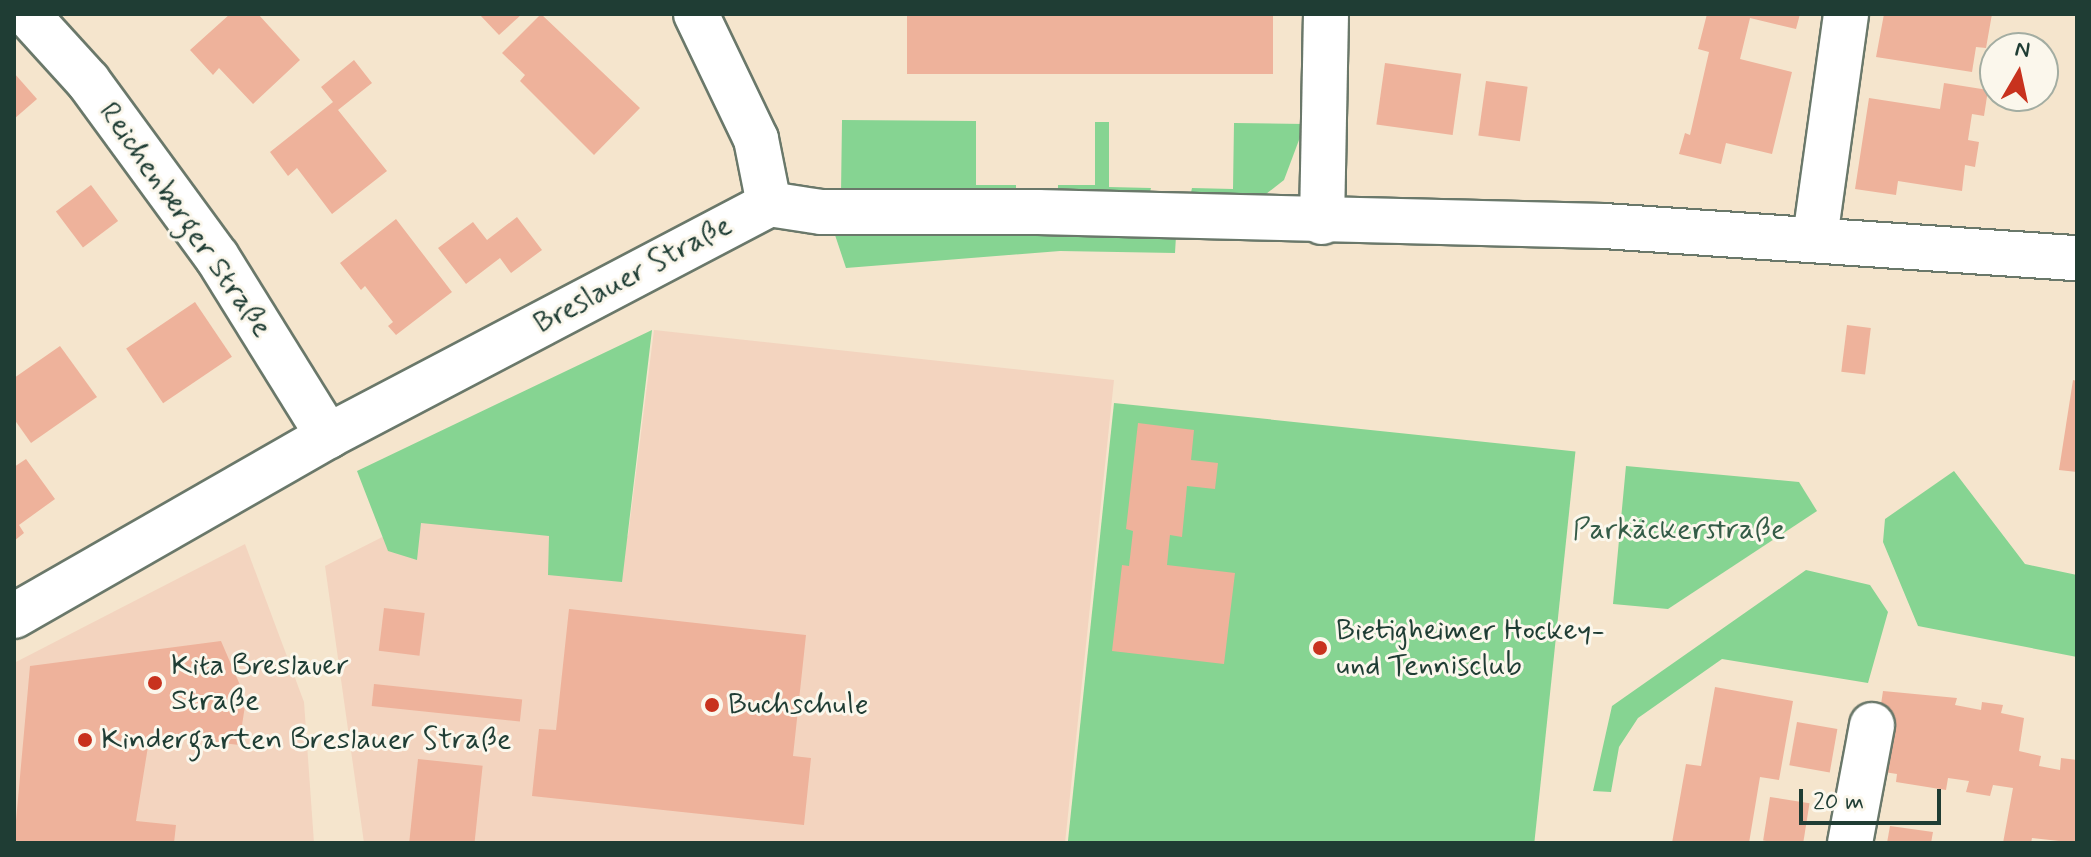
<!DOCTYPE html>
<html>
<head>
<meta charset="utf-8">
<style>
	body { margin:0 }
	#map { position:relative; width:2091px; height:857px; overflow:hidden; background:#f5e5cd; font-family:Mynerve,sans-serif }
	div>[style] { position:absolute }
	.built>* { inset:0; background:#f3d4bf }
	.green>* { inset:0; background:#86d492; transform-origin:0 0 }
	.building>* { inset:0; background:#eeb29b; transform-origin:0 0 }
	.roads { filter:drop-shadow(2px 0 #6a786a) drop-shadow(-2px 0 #6a786a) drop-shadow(0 2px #6a786a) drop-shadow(0 -2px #6a786a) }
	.street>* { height:44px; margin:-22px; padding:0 22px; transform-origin:22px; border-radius:22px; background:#fff }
	.dots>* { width:22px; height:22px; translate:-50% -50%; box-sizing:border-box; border:4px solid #fbf7ec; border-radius:50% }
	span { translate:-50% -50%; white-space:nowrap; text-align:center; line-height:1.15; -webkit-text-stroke:6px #fbf7ec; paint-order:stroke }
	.street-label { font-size:30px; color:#1f3d34 }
	.park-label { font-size:30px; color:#345b47 }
	.poi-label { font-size:30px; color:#1f3d34 }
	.left { translate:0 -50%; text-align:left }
	.frame { position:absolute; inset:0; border:16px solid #1f3d34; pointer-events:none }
	.north { position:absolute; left:1979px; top:32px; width:80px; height:80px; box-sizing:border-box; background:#fbf7ec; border:2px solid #a3ada2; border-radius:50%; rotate:9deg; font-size:22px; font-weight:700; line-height:32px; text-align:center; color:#1f3d34 }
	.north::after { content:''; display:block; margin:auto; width:28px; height:36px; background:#c8321e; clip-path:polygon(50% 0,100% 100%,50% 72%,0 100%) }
	.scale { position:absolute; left:1799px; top:789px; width:142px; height:36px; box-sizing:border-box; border:4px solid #1f3d34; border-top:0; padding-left:10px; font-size:24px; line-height:28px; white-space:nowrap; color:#1f3d34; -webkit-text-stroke:6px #fbf7ec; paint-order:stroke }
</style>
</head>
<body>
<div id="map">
	<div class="built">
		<i style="clip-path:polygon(654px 330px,1114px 380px,1065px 843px,364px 843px,325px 566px,420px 518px,628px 536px)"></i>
		<i style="clip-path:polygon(245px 544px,304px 702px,314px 843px,14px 843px,14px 663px)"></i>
	</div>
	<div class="green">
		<i style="clip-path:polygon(842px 120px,976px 121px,976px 185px,1016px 185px,1016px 195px,841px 193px)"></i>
		<i style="clip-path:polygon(1095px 122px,1109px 122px,1109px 187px,1151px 188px,1149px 196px,1058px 194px,1058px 185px,1095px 185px)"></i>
		<i style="clip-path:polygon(1234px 123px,1305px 124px,1284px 180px,1266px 194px,1236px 200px,1190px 197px,1192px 188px,1233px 189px)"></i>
		<i style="clip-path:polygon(1039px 231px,1176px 236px,1175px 253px,1060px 251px,846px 268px,835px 235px)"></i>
		<i style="clip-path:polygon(652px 330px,622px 582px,548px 575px,549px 536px,421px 523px,417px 560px,388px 551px,357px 471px)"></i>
		<i style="left:1114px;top:403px;width:464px;height:443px;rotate:6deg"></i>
		<i style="clip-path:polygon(1626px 466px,1799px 482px,1817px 511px,1668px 609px,1613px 604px)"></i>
		<i style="clip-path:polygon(1954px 471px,2025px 564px,2077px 575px,2077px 657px,1918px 626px,1883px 542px,1885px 519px)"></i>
		<i style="clip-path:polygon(1806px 570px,1870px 585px,1888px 612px,1868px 683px,1722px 659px,1638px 718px,1619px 747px,1611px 792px,1593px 791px,1612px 706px)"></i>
	</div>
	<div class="building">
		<i style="clip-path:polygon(230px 14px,258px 14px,300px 60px,253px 104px,219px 68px,213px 75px,190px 50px)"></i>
		<i style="clip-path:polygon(479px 14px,522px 14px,499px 35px)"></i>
		<i style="clip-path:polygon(541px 14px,640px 108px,594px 155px,520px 81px,525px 75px,502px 53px)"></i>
		<i style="left:907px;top:14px;width:366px;height:60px"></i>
		<i style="clip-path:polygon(1707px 14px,1800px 14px,1796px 29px,1750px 18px,1740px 59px,1792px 72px,1772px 154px,1726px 143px,1721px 164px,1679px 154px,1685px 133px,1690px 135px,1709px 52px,1698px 49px)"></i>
		<i style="clip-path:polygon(1884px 14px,1992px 14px,1986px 48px,1976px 47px,1972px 72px,1876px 57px)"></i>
		<i style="clip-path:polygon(354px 60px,372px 83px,338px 110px,387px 171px,332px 214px,297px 168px,288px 176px,270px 152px,333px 102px,321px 87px)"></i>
		<i style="left:1385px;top:63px;width:77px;height:62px;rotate:8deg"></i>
		<i style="clip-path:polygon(14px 73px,37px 99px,14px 119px)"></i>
		<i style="left:1486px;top:81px;width:42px;height:55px;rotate:8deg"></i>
		<i style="clip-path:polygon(1944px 83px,1988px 90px,1984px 116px,1972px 114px,1968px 140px,1979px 142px,1975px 167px,1965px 165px,1962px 191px,1898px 181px,1896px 195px,1855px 189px,1869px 98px,1940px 109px)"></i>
		<i style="left:91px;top:185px;width:45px;height:44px;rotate:53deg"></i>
		<i style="clip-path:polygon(517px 217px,542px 250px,511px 273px,500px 258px,466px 284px,438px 248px,473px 222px,487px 240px)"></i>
		<i style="clip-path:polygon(396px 219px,452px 292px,396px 335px,388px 326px,393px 322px,365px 286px,361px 290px,340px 263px)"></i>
		<i style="left:195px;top:302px;width:66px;height:83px;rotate:56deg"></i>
		<i style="left:1847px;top:325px;width:24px;height:47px;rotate:7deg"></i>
		<i style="clip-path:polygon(60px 346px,97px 397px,31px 443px,14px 419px,14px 378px)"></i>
		<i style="clip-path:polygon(2073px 380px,2077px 381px,2077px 472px,2059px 470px)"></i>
		<i style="clip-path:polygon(1138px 423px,1194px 430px,1191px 460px,1218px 463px,1215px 489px,1187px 486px,1182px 537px,1170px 535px,1167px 565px,1235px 573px,1224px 664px,1112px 651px,1122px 565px,1129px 566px,1133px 531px,1126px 529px)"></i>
		<i style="clip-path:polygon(26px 459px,55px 499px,19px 525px,24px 533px,14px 541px,14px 467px)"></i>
		<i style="left:384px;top:608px;width:41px;height:43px;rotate:7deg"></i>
		<i style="clip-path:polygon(569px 609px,806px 635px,793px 756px,811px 758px,804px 825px,532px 796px,539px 729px,556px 730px)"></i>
		<i style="clip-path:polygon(221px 641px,246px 699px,239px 745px,150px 734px,136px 821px,176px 825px,174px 843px,14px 843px,30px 666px)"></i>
		<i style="left:374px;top:684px;width:149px;height:22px;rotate:6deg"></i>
		<i style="clip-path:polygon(1715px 687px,1793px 701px,1779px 780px,1760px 777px,1749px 843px,1672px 843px,1686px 764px,1701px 766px)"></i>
		<i style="clip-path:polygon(1883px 691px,1957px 698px,1955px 705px,1981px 710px,1982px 702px,2003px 705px,2001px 713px,2024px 718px,2019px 751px,2041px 756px,2039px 766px,2060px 770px,2061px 758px,2077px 760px,2077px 843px,2032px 838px,2031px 843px,2003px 843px,2013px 788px,1993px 785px,1990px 796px,1966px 792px,1969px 781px,1948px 778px,1946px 790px,1896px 782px,1897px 774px,1871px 770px)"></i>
		<i style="left:1797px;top:722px;width:41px;height:44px;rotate:10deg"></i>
		<i style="left:418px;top:759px;width:65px;height:84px;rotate:6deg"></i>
		<i style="left:1770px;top:797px;width:40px;height:44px;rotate:9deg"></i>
		<i style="clip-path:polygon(1890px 826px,1933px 832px,1931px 843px,1887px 843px)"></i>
	</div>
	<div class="roads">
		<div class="street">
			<i style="left:27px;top:14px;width:91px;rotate:47.7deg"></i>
			<i style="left:88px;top:81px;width:218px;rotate:53.8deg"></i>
			<i style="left:217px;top:257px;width:211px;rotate:58.2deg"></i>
			<i style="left:696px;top:14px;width:139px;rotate:64.4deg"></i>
			<i style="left:756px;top:139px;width:66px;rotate:78.7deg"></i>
			<i style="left:1322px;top:222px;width:208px;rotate:-88.9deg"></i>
			<i style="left:1815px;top:238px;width:226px;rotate:-82.1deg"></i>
			<i style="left:14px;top:616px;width:362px;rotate:-29.8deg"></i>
			<i style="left:328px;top:436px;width:498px;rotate:-27.7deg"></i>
			<i style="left:769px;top:204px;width:53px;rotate:8.7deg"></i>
			<i style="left:821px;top:212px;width:217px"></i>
			<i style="left:1038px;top:212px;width:566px;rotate:1.42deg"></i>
			<i style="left:1604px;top:226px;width:474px;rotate:3.9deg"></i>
			<i style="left:1850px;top:843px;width:120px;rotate:-79.4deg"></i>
		</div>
	</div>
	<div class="dots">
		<i style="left:1320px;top:648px;background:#c8321e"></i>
		<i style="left:155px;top:683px;background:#c8321e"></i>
		<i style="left:712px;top:705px;background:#c8321e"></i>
		<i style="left:85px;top:740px;background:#c8321e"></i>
	</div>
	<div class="street-label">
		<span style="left:185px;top:220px;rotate:55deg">Reichenberger Straße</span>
		<span style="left:633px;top:275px;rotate:-28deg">Breslauer Straße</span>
	</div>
	<div class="park-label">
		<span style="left:1679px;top:530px">Parkäckerstraße</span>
	</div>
	<div class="poi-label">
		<span class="left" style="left:1336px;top:648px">Bietigheimer Hockey-<br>und Tennisclub</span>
		<span class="left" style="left:171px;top:683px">Kita Breslauer<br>Straße</span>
		<span class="left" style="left:728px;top:705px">Buchschule</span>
		<span class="left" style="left:101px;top:740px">Kindergarten Breslauer Straße</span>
	</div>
	<div class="frame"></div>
	<div class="north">N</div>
	<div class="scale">20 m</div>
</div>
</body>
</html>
